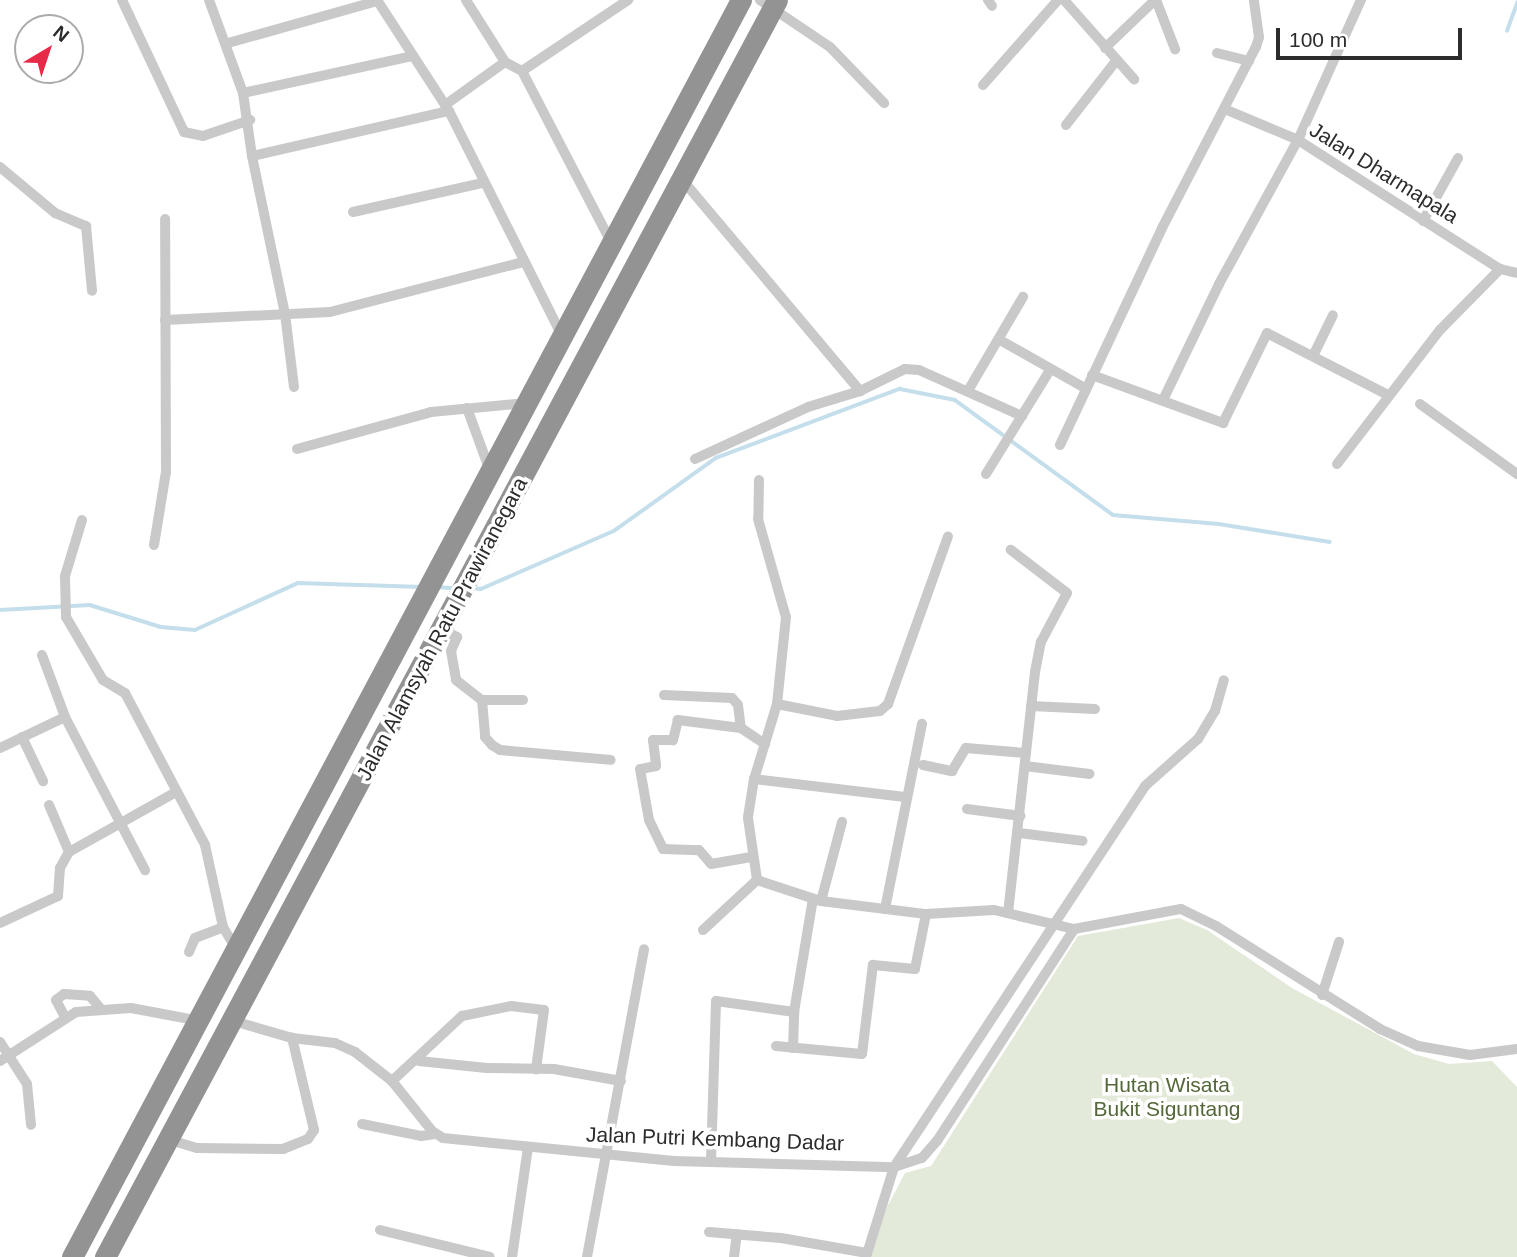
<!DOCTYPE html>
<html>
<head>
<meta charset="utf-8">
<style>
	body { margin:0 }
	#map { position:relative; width:1517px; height:1257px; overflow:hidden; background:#fff; font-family:Arial,sans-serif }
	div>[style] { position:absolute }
	.green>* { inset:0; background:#e3ead9 }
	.stream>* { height:3.5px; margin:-1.75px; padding:0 1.75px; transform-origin:1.75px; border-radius:1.75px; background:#c4dfeb }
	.street>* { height:10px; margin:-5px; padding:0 5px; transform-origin:5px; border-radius:5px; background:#c9c9c9 }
	.highway>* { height:21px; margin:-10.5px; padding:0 10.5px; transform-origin:10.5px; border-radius:10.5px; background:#939393 }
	span { translate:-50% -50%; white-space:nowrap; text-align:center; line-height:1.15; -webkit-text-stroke:7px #fff; paint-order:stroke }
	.street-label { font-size:21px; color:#2c2c2c }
	.park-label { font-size:21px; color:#536739 }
	.north { position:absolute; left:14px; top:14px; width:70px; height:70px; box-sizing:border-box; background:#fff; border:2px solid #ababab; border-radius:50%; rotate:39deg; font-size:19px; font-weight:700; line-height:28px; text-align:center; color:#2c2c2c }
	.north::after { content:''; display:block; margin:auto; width:24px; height:32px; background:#e72a47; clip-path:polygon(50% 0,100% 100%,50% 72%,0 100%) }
	.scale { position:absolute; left:1276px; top:28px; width:186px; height:32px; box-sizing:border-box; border:4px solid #2c2c2c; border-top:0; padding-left:9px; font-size:21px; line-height:24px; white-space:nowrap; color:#2c2c2c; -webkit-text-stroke:5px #fff; paint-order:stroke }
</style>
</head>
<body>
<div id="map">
	<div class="green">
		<i style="clip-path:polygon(1179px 918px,1207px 930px,1292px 988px,1414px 1054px,1449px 1064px,1492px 1061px,1517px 1087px,1517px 1257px,871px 1257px,886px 1209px,905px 1173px,931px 1166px,1078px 936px)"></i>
	</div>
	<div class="stream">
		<i style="left:1507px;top:31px;width:30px;rotate:-70deg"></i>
		<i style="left:437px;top:587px;width:16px;rotate:4deg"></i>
		<i style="left:472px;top:588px;width:9px;rotate:6deg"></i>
		<i style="left:481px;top:589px;width:145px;rotate:-23.6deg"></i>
		<i style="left:614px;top:531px;width:125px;rotate:-35.6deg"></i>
		<i style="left:716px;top:458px;width:197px;rotate:-20.6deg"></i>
		<i style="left:900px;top:389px;width:56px;rotate:11.3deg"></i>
		<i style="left:955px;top:400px;width:195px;rotate:36deg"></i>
		<i style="left:1113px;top:515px;width:106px;rotate:4.9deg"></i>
		<i style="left:1219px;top:524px;width:112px;rotate:9.2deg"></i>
		<i style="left:0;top:610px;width:90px;rotate:-3.2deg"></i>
		<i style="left:90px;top:605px;width:74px;rotate:17.2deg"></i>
		<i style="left:161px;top:627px;width:34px;rotate:5deg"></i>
		<i style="left:195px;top:630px;width:113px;rotate:-24.5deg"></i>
		<i style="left:298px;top:583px;width:124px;rotate:1.8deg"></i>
	</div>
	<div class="street">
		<i style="left:122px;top:0;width:146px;rotate:64.8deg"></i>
		<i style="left:184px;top:132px;width:19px;rotate:12deg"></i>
		<i style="left:203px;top:136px;width:50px;rotate:-18.8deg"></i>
		<i style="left:209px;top:0;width:99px;rotate:69.9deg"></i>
		<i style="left:243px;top:93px;width:64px;rotate:81.9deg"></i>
		<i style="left:377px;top:0;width:132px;rotate:57deg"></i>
		<i style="left:449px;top:111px;width:252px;rotate:63.3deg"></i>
		<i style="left:466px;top:0;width:73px;rotate:57.8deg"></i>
		<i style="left:760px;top:0;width:84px;rotate:33.9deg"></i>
		<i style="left:830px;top:47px;width:78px;rotate:46deg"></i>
		<i style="left:988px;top:0;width:7px;rotate:56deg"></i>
		<i style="left:1064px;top:0;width:106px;rotate:48.5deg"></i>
		<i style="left:1156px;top:0;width:53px;rotate:68.8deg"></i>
		<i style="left:228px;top:43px;width:155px;rotate:-15.7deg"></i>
		<i style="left:1105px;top:48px;width:69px;rotate:-43.8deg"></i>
		<i style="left:1217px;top:53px;width:33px;rotate:14deg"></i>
		<i style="left:522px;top:71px;width:193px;rotate:62.5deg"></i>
		<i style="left:983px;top:85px;width:113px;rotate:-48.6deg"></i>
		<i style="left:243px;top:93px;width:174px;rotate:-12.3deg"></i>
		<i style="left:445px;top:105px;width:74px;rotate:-35.6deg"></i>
		<i style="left:505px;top:62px;width:19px;rotate:28deg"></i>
		<i style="left:522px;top:71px;width:128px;rotate:-33.8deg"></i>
		<i style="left:1227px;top:110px;width:77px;rotate:22.9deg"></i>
		<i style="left:1298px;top:140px;width:240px;rotate:32.6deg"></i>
		<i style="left:1500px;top:269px;width:17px;rotate:13deg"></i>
		<i style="left:1066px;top:125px;width:81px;rotate:-52deg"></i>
		<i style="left:0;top:167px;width:72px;rotate:39.9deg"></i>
		<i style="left:55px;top:213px;width:34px;rotate:23deg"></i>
		<i style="left:86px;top:226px;width:65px;rotate:84.7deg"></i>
		<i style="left:680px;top:177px;width:280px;rotate:49.9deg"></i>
		<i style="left:860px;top:391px;width:50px;rotate:-26.1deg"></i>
		<i style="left:905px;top:369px;width:14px;rotate:4deg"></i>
		<i style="left:919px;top:370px;width:113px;rotate:24.1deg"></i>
		<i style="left:353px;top:212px;width:133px;rotate:-12.6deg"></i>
		<i style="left:1423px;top:221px;width:72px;rotate:-60.9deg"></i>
		<i style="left:165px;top:320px;width:165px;rotate:-2.8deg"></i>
		<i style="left:330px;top:312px;width:199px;rotate:-14.5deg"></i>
		<i style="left:1000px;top:340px;width:98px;rotate:29.5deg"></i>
		<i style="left:1314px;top:354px;width:43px;rotate:-64deg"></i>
		<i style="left:1092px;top:375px;width:140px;rotate:20.1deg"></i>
		<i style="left:1223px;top:423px;width:100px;rotate:-63.9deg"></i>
		<i style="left:1267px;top:333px;width:136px;rotate:27.1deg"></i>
		<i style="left:294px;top:387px;width:74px;rotate:-97deg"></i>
		<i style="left:285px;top:314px;width:161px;rotate:-101.8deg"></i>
		<i style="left:252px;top:156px;width:202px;rotate:-12.9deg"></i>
		<i style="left:969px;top:389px;width:107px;rotate:-59.6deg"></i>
		<i style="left:1163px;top:400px;width:129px;rotate:-64.2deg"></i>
		<i style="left:1219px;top:284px;width:164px;rotate:-61.3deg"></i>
		<i style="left:1298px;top:140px;width:154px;rotate:-65.8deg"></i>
		<i style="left:1420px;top:404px;width:120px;rotate:35.8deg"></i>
		<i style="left:467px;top:408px;width:67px;rotate:69.9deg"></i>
		<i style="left:1060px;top:445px;width:240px;rotate:-64.8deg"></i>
		<i style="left:1162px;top:228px;width:204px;rotate:-62.6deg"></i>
		<i style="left:1256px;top:47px;width:10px;rotate:-73deg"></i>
		<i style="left:1259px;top:37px;width:37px;rotate:-98deg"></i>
		<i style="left:297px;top:449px;width:139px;rotate:-15.4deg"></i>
		<i style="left:431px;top:412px;width:96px;rotate:-5.4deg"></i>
		<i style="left:695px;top:459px;width:124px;rotate:-24.7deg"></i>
		<i style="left:808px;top:407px;width:54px;rotate:-17.1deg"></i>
		<i style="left:1337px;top:464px;width:169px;rotate:-52.5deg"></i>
		<i style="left:1440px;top:330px;width:86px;rotate:-45.5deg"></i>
		<i style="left:986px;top:474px;width:122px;rotate:-58.4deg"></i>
		<i style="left:759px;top:480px;width:39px;rotate:91deg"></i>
		<i style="left:758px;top:519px;width:102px;rotate:74.1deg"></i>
		<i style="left:786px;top:617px;width:87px;rotate:95.9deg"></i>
		<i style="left:777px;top:704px;width:78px;rotate:107deg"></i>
		<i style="left:754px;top:779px;width:152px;rotate:6.8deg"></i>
		<i style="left:82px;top:520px;width:59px;rotate:106.9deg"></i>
		<i style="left:65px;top:576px;width:41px;rotate:88.6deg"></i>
		<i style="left:66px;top:617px;width:73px;rotate:59.6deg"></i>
		<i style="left:103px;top:680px;width:26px;rotate:31deg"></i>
		<i style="left:125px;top:693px;width:172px;rotate:62.2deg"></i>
		<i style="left:205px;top:845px;width:84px;rotate:77.6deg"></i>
		<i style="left:223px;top:927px;width:27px;rotate:59deg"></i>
		<i style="left:154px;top:545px;width:74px;rotate:-80.7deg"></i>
		<i style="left:166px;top:472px;width:253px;rotate:-90.2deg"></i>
		<i style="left:443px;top:630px;width:16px;rotate:27deg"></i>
		<i style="left:457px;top:637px;width:15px;rotate:113deg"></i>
		<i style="left:451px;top:651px;width:29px;rotate:80deg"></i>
		<i style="left:456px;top:680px;width:33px;rotate:38deg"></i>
		<i style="left:482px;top:700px;width:37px;rotate:85deg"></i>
		<i style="left:485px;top:737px;width:11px;rotate:49deg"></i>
		<i style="left:492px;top:745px;width:9px;rotate:32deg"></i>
		<i style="left:500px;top:750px;width:111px;rotate:5.1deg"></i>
		<i style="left:42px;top:655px;width:66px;rotate:69.6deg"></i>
		<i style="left:664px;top:695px;width:68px;rotate:2.5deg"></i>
		<i style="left:732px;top:698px;width:9px;rotate:49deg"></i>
		<i style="left:738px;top:705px;width:23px;rotate:83deg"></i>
		<i style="left:741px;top:728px;width:29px;rotate:34deg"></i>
		<i style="left:482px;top:700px;width:41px"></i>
		<i style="left:777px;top:704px;width:61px;rotate:11.3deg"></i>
		<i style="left:837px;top:716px;width:43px;rotate:-6.6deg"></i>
		<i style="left:880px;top:711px;width:11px;rotate:-41deg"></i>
		<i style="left:888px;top:704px;width:178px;rotate:-70.3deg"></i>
		<i style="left:1031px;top:706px;width:64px;rotate:2.7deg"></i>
		<i style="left:741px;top:728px;width:64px;rotate:-172.8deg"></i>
		<i style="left:678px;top:720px;width:21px;rotate:104deg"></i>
		<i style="left:673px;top:740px;width:20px;rotate:180deg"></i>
		<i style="left:653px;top:740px;width:26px;rotate:83deg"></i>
		<i style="left:656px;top:766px;width:16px;rotate:169deg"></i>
		<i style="left:640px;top:769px;width:52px;rotate:80deg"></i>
		<i style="left:649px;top:820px;width:32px;rotate:64deg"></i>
		<i style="left:663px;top:849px;width:36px;rotate:2deg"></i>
		<i style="left:699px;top:850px;width:18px;rotate:49deg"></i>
		<i style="left:711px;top:864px;width:41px;rotate:-9.9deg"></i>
		<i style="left:22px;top:737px;width:49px;rotate:64.5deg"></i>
		<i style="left:0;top:748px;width:72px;rotate:-25.5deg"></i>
		<i style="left:65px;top:717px;width:173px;rotate:62.4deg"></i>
		<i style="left:923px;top:765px;width:30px;rotate:12deg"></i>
		<i style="left:952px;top:771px;width:27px;rotate:-59deg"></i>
		<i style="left:966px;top:748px;width:60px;rotate:4.8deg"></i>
		<i style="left:1025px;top:766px;width:65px;rotate:7deg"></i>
		<i style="left:754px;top:779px;width:39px;rotate:99deg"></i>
		<i style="left:748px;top:818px;width:63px;rotate:81.7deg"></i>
		<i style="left:757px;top:880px;width:67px;rotate:18.2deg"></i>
		<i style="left:821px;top:901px;width:106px;rotate:7.1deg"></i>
		<i style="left:926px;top:914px;width:68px;rotate:-3.4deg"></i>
		<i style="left:994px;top:910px;width:82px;rotate:13.4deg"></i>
		<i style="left:1074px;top:929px;width:109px;rotate:-10.6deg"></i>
		<i style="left:1181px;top:909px;width:39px;rotate:26deg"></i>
		<i style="left:1216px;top:926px;width:194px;rotate:32.1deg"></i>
		<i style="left:1380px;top:1029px;width:42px;rotate:24.1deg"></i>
		<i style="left:1418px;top:1046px;width:53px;rotate:9.8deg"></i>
		<i style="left:1470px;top:1055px;width:47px;rotate:-7.3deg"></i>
		<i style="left:49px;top:805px;width:51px;rotate:66.9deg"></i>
		<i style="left:967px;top:809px;width:54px;rotate:7.4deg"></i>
		<i style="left:1019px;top:833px;width:64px;rotate:7.1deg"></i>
		<i style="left:821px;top:901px;width:82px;rotate:-75.1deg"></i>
		<i style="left:885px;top:909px;width:189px;rotate:-78.7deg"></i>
		<i style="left:1008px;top:913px;width:243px;rotate:-83.6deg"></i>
		<i style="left:1035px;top:672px;width:31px;rotate:-79deg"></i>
		<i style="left:1041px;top:642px;width:55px;rotate:-62deg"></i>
		<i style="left:1067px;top:593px;width:71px;rotate:-142.5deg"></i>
		<i style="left:0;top:923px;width:64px;rotate:-25deg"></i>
		<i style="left:58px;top:896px;width:28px;rotate:-86deg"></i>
		<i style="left:60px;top:868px;width:18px;rotate:-61deg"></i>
		<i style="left:69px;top:852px;width:123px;rotate:-29.3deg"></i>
		<i style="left:703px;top:930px;width:74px;rotate:-42.8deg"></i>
		<i style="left:189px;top:952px;width:15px;rotate:-67deg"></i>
		<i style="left:195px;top:938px;width:30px;rotate:-21deg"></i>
		<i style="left:1322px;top:995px;width:56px;rotate:-72.2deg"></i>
		<i style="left:65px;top:1017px;width:19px;rotate:-118deg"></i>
		<i style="left:56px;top:1000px;width:10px;rotate:-37deg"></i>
		<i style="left:64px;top:994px;width:26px;rotate:4deg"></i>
		<i style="left:90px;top:996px;width:17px;rotate:50deg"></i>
		<i style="left:230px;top:1020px;width:65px;rotate:16.2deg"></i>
		<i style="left:292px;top:1038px;width:43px;rotate:6.6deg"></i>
		<i style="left:335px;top:1043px;width:22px;rotate:24deg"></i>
		<i style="left:355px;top:1052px;width:47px;rotate:38.1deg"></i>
		<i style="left:392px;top:1081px;width:64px;rotate:51.3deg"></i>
		<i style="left:432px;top:1131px;width:13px;rotate:32deg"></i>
		<i style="left:443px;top:1138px;width:232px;rotate:5.7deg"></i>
		<i style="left:674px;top:1161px;width:220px;rotate:1.6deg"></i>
		<i style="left:894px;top:1167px;width:29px;rotate:-18deg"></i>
		<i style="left:922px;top:1158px;width:23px;rotate:-49deg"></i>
		<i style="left:937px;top:1141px;width:252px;rotate:-57.1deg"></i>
		<i style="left:0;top:1042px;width:50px;rotate:57.3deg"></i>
		<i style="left:27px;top:1084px;width:41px;rotate:84.4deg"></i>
		<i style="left:776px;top:1046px;width:86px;rotate:5.3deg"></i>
		<i style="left:862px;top:1054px;width:90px;rotate:-83deg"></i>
		<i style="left:873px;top:965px;width:42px;rotate:5.4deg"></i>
		<i style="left:915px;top:969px;width:56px;rotate:-78.7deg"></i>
		<i style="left:793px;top:1048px;width:36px;rotate:-88deg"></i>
		<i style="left:0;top:1061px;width:90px;rotate:-32.8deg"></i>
		<i style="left:76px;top:1012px;width:55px;rotate:-4.2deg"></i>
		<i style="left:131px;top:1008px;width:70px;rotate:10.7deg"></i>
		<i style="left:419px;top:1061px;width:68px;rotate:5.9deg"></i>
		<i style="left:487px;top:1068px;width:67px;rotate:0.9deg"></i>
		<i style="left:554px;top:1069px;width:68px;rotate:10.2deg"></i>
		<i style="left:392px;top:1081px;width:96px;rotate:-42.9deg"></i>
		<i style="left:462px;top:1016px;width:50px;rotate:-11.5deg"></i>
		<i style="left:511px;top:1006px;width:33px;rotate:7deg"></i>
		<i style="left:544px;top:1010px;width:60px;rotate:97.7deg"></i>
		<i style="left:362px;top:1124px;width:60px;rotate:11.5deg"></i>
		<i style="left:421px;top:1136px;width:14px;rotate:-8deg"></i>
		<i style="left:167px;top:1139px;width:31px;rotate:17deg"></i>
		<i style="left:197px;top:1148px;width:86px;rotate:0.7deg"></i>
		<i style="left:283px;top:1149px;width:27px;rotate:-22deg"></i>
		<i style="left:308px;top:1139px;width:11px;rotate:-56deg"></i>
		<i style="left:314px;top:1130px;width:95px;rotate:-103.4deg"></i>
		<i style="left:711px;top:1161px;width:160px;rotate:-88.2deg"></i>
		<i style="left:716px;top:1001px;width:79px;rotate:8deg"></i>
		<i style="left:794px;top:1012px;width:115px;rotate:-80.5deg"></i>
		<i style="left:380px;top:1230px;width:113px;rotate:13.8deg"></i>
		<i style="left:709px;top:1232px;width:72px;rotate:4.8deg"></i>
		<i style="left:781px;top:1238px;width:87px;rotate:9.9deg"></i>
		<i style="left:512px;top:1257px;width:111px;rotate:-81.7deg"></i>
		<i style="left:587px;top:1257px;width:313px;rotate:-79.5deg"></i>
		<i style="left:734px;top:1257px;width:23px;rotate:-83deg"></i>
		<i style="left:866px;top:1257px;width:94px;rotate:-72.7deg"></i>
		<i style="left:894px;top:1167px;width:456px;rotate:-56.6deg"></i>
		<i style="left:1145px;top:786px;width:71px;rotate:-41.6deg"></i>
		<i style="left:1198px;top:739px;width:33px;rotate:-59deg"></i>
		<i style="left:1215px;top:711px;width:32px;rotate:-74deg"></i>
	</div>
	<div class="highway">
		<i style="left:72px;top:1257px;width:1424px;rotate:-61.98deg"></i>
		<i style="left:105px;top:1257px;width:1425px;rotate:-61.87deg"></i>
	</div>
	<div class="street-label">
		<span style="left:1384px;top:173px;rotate:32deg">Jalan Dharmapala</span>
		<span style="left:442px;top:629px;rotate:-62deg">Jalan Alamsyah Ratu Prawiranegara</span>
		<span style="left:715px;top:1139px;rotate:2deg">Jalan Putri Kembang Dadar</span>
	</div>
	<div class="park-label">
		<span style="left:1167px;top:1097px">Hutan Wisata<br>Bukit Siguntang</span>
	</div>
	<div class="north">N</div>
	<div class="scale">100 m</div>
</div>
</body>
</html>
